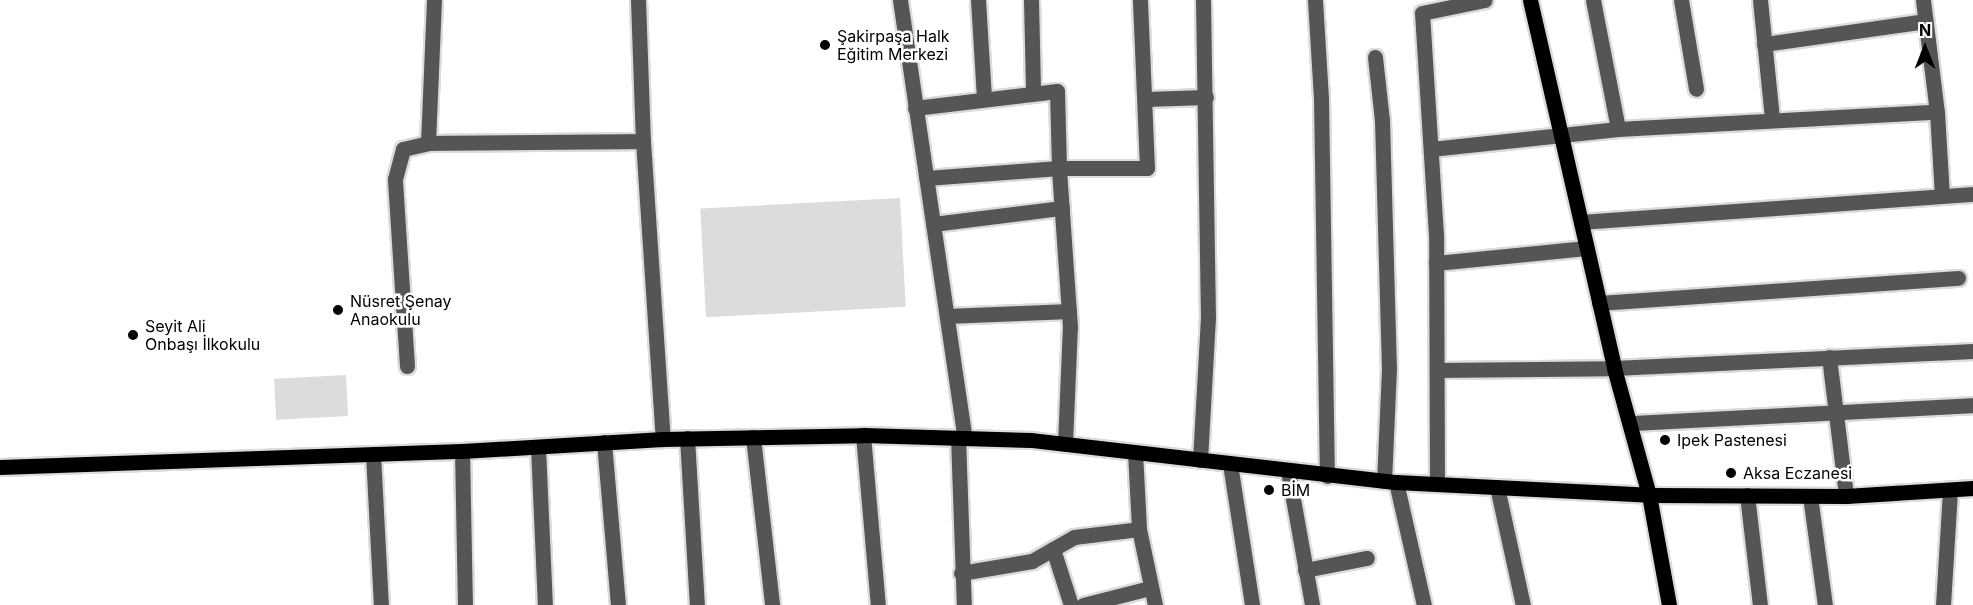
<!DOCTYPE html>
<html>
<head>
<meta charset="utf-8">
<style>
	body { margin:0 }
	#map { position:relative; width:1973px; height:605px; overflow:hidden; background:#fff; font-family:Inter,sans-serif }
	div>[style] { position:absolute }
	.green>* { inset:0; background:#dcdcdc; transform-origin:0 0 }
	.roads { filter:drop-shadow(2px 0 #dbdbdb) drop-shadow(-2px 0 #dbdbdb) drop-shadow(0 2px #dbdbdb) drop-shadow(0 -2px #dbdbdb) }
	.minor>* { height:15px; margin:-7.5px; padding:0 7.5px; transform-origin:7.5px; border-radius:7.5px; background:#555 }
	.major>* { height:15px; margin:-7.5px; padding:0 7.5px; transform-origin:7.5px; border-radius:7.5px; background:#000 }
	.dots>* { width:16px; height:16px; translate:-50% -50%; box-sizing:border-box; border:3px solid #fff; border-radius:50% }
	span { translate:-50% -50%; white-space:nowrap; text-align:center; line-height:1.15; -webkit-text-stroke:5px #fff; paint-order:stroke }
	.poi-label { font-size:16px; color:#000 }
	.left { translate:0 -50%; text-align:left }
	.north { position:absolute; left:1895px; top:18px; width:60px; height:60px; -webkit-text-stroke:4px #fff; paint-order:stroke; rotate:0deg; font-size:16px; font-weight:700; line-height:24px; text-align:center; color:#000 }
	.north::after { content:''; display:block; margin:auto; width:21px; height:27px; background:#000; clip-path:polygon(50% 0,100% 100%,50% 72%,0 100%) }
</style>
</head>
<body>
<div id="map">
	<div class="green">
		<i style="left:900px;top:198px;width:109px;height:200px;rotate:87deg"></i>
		<i style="left:346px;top:375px;width:41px;height:72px;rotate:87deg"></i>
	</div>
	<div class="roads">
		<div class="minor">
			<i style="left:638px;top:0;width:141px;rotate:88deg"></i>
			<i style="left:643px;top:141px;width:299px;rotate:86.2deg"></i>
			<i style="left:900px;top:0;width:443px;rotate:81.6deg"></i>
			<i style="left:978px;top:0;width:98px;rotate:86.5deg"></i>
			<i style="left:1031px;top:0;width:91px;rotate:88.7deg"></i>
			<i style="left:1315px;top:0;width:99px;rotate:86.5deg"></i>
			<i style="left:1321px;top:99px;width:377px;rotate:89.1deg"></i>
			<i style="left:1593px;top:0;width:131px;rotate:79deg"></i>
			<i style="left:1681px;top:0;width:90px;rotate:80.4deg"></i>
			<i style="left:1760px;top:0;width:120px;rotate:84.2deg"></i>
			<i style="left:1923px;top:0;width:113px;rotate:82.9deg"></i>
			<i style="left:1937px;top:112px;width:83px;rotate:86.6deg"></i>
			<i style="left:1764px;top:44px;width:163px;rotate:-8.1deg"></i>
			<i style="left:1375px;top:57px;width:63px;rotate:83.7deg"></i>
			<i style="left:1382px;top:120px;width:248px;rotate:88.4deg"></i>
			<i style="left:1389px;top:368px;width:113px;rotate:92.5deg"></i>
			<i style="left:1146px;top:99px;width:60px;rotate:-1.9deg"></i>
			<i style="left:915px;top:108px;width:143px;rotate:-6.8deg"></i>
			<i style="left:1057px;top:91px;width:77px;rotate:88.5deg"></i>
			<i style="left:1059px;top:168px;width:133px;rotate:175.7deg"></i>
			<i style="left:428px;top:143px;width:215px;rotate:-0.5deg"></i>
			<i style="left:1431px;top:149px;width:188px;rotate:-6.1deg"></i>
			<i style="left:1618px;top:129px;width:319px;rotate:-3.1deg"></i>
			<i style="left:1581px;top:222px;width:393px;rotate:-4.1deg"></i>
			<i style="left:933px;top:224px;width:130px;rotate:-7.1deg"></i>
			<i style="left:1436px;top:263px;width:151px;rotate:-5.7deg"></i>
			<i style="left:1599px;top:303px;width:360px;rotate:-4deg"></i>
			<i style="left:947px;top:316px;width:122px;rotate:-2.3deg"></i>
			<i style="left:1829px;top:357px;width:140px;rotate:83deg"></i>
			<i style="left:407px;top:366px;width:187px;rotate:-93.7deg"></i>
			<i style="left:395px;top:179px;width:31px;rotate:-75deg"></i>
			<i style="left:403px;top:149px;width:26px;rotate:-13deg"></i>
			<i style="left:428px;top:143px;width:143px;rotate:-87.6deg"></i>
			<i style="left:1437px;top:370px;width:177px;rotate:-0.6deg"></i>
			<i style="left:1614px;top:368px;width:359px;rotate:-2.7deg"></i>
			<i style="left:1631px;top:423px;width:342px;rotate:-3deg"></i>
			<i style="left:863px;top:435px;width:171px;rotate:85deg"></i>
			<i style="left:753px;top:437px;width:169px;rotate:83.5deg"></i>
			<i style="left:958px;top:437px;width:168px;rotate:88deg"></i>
			<i style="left:687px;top:438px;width:167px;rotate:86.6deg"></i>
			<i style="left:604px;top:442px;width:164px;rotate:85.1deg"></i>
			<i style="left:1065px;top:444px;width:117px;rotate:-87.6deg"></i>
			<i style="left:1070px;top:327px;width:159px;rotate:-94deg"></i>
			<i style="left:1059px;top:168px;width:88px"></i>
			<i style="left:1147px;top:168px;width:168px;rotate:-92.4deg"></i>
			<i style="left:538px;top:447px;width:158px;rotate:87.5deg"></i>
			<i style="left:462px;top:451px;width:154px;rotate:88.9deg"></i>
			<i style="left:1135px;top:452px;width:77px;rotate:87deg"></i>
			<i style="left:1139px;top:529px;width:78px;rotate:78.1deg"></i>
			<i style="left:373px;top:454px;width:151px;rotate:87deg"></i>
			<i style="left:1200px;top:460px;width:141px;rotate:-86.8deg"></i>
			<i style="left:1208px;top:319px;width:319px;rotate:-90.9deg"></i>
			<i style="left:1230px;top:464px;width:143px;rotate:81.1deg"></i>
			<i style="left:1288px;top:471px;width:136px;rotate:79.8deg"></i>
			<i style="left:1396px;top:482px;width:126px;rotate:77.2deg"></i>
			<i style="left:1437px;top:484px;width:249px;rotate:-90.2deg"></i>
			<i style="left:1436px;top:235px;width:222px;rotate:-93.6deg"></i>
			<i style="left:1422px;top:13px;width:64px;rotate:-11.7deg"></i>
			<i style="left:1497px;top:487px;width:121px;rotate:77.6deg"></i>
			<i style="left:1747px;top:495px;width:111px;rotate:83.3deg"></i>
			<i style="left:1810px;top:496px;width:110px;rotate:82.2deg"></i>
			<i style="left:1053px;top:549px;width:59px;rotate:72.2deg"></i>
			<i style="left:1305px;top:570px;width:63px;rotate:-11deg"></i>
			<i style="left:961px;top:573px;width:72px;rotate:-9.6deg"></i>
			<i style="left:1032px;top:561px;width:48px;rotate:-29.7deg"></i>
			<i style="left:1074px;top:537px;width:65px;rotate:-7deg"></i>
			<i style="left:1083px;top:605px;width:69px;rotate:-14.2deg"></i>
			<i style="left:1943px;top:605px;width:115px;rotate:-86.5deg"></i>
		</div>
		<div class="major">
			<i style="left:1530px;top:0;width:377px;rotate:77.1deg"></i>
			<i style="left:1614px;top:368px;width:132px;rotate:74.6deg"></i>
			<i style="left:1649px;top:495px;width:112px;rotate:79.7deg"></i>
			<i style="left:0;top:467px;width:462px;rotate:-2deg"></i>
			<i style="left:462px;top:451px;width:201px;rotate:-3.4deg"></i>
			<i style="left:663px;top:439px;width:200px;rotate:-1.1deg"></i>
			<i style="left:863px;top:435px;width:168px;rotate:1.7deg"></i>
			<i style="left:1031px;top:440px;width:367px;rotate:6.6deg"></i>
			<i style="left:1396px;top:482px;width:253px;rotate:2.9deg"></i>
			<i style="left:1649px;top:495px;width:197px;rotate:0.3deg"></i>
			<i style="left:1846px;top:496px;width:127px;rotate:-3.6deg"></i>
		</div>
	</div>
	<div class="dots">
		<i style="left:825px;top:45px;background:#000"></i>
		<i style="left:338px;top:310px;background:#000"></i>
		<i style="left:133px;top:335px;background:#000"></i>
		<i style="left:1665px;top:440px;background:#000"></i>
		<i style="left:1731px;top:473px;background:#000"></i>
		<i style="left:1269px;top:490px;background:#000"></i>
	</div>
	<div class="poi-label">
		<span class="left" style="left:837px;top:45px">Şakirpaşa Halk<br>Eğitim Merkezi</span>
		<span class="left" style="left:350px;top:310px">Nüsret Şenay<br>Anaokulu</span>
		<span class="left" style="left:145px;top:335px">Seyit Ali<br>Onbaşı İlkokulu</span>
		<span class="left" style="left:1677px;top:440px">Ipek Pastenesi</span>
		<span class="left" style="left:1743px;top:473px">Aksa Eczanesi</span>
		<span class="left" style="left:1281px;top:490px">BİM</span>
	</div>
	<div class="north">N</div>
</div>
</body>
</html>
